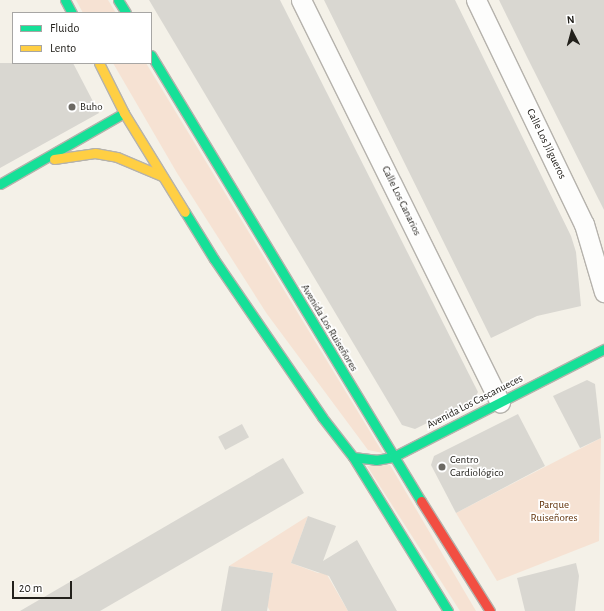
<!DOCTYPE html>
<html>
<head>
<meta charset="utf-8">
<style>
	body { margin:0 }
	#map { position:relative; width:604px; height:611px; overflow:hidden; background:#f4f1e8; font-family:"Alegreya Sans",sans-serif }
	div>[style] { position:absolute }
	.green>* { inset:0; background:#f6e2d3 }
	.building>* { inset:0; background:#d9d7d1; transform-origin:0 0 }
	.roads { filter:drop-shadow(1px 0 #b5b2ac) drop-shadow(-1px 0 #b5b2ac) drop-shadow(0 1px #b5b2ac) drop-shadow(0 -1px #b5b2ac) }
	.street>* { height:19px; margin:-9.5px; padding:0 9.5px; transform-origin:9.5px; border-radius:9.5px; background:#fdfdfc }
	.fast>* { height:9px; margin:-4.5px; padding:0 4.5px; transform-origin:4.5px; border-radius:4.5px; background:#16e098 }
	.slow>* { height:9px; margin:-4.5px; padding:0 4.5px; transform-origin:4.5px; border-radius:4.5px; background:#ffcf43 }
	.jam>* { height:9px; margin:-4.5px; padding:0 4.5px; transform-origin:4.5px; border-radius:4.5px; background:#f24e42 }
	.dots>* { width:11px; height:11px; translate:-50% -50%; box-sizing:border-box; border:2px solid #fff; border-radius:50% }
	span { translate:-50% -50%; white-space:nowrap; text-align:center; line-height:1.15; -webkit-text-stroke:3.5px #fff; paint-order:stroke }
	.poi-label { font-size:11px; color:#22201b }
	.left { translate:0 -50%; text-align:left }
	.street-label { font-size:11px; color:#22201b }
	.park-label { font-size:11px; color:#5f2f06 }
	.legend { position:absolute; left:12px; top:12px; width:140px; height:52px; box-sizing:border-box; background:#fff; border:1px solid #a7a6a4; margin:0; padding:5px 7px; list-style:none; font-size:12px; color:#22201b }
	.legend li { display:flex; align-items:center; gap:8px; height:20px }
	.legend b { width:20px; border:1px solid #a7a6a4 }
	.north { position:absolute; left:552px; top:12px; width:40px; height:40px; -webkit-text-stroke:3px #fff; paint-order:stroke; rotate:354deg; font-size:11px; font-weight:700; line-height:16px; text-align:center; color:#22201b }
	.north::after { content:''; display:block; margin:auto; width:14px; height:18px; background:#22201b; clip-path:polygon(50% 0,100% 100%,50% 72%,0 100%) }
	.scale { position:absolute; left:12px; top:581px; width:60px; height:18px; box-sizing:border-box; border:2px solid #22201b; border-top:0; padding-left:5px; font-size:12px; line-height:14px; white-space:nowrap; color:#22201b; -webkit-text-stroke:3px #fff; paint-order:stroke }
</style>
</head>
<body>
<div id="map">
	<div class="green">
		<i style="clip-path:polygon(76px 0,108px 0,116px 13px,83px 13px)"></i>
		<i style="clip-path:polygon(113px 63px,146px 63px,383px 453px,368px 450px,267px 314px,177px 173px)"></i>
		<i style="clip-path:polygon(601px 438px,599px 541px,497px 581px,456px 513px)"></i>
		<i style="clip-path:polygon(390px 465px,476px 611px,460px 611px,367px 466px)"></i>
		<i style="clip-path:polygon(308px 516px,291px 563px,318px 573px,326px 573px,348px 611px,270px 611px,265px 602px,269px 598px,273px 573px,229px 566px)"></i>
	</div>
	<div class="building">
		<i style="clip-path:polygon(149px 0,280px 0,478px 392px,474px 400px,415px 429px,402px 425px)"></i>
		<i style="clip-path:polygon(324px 0,455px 0,571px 236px,576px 252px,581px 306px,537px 316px,491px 338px)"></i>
		<i style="clip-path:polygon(499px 0,604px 0,604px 210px,528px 59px)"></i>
		<i style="clip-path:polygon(0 63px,73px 63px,99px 113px,0 168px)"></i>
		<i style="clip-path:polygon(587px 380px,595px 384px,601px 438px,580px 448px,553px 396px)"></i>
		<i style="clip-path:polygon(518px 414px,545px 466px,456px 513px,431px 465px,434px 456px)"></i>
		<i style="left:242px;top:424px;width:15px;height:27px;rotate:62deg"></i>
		<i style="clip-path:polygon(283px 458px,304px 493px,100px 611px,20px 611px)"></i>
		<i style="clip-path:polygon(308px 516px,336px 526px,323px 561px,357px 540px,397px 611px,348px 611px,329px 576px,291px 563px)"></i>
		<i style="clip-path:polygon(576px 563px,579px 576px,575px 611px,525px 611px,517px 578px)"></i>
		<i style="clip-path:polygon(229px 566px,273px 573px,267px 611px,221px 611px)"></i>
	</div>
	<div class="roads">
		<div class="street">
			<i style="left:301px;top:0;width:449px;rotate:63.7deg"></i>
			<i style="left:476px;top:0;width:249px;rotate:64.3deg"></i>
			<i style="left:584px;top:224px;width:71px;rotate:73.6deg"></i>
		</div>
		<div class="fast">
			<i style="left:65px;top:0;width:15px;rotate:62deg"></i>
			<i style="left:118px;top:0;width:15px;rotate:58deg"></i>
			<i style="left:151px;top:55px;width:521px;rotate:58.81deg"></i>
			<i style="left:0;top:184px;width:143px;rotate:-29.8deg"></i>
			<i style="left:185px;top:212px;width:55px;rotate:58.3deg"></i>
			<i style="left:214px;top:259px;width:191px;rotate:55.6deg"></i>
			<i style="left:322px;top:417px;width:51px;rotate:52.2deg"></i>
			<i style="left:353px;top:457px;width:181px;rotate:58.3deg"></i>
			<i style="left:353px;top:457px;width:23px;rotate:7deg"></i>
			<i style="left:376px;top:460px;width:17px;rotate:-10deg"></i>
			<i style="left:393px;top:457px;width:237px;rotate:-27.1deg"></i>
		</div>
		<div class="slow">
			<i style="left:99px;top:63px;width:56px;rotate:63.4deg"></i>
			<i style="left:124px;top:113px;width:116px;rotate:58.4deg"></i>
			<i style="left:54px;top:159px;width:41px;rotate:-8.3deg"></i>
			<i style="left:95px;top:153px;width:22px;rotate:10deg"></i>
			<i style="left:117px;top:157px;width:49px;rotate:22.9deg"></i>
		</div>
		<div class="jam">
			<i style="left:421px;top:501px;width:130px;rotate:57.9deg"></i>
		</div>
	</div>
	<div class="dots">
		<i style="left:72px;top:107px;background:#6c6963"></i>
		<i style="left:442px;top:467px;background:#6c6963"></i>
	</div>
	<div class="poi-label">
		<span class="left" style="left:80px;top:107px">Buho</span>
		<span class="left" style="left:450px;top:467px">Centro<br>Cardiológico</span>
	</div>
	<div class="street-label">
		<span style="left:546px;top:144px;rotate:64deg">Calle Los Jilgueros</span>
		<span style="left:401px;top:201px;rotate:64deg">Calle Los Canarios</span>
		<span style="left:329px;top:328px;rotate:59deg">Avenida Los Ruiseñores</span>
		<span style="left:475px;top:402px;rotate:-27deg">Avenida Los Cascanueces</span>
	</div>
	<div class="park-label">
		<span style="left:554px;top:512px">Parque<br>Ruiseñores</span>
	</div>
	<ul class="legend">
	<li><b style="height:5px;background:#16e098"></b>Fluido</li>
	<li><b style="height:5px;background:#ffcf43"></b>Lento</li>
	</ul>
	<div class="north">N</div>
	<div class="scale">20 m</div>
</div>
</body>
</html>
